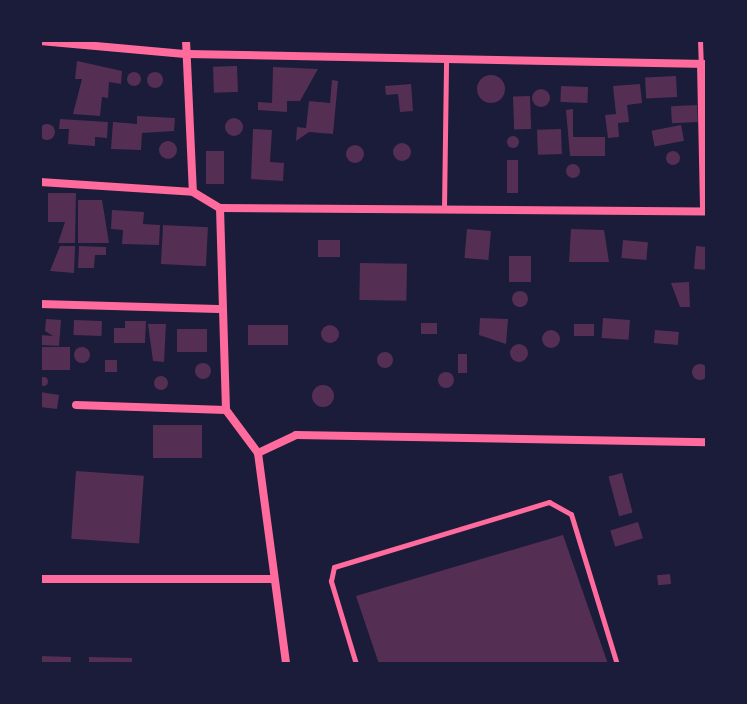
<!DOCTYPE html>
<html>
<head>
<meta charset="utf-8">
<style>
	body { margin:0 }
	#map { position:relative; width:747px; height:704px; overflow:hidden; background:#1b1b3a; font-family:"Noto Sans",sans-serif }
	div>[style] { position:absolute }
	.building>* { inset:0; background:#542f53; transform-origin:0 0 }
	.round { border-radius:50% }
	.service>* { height:5px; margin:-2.5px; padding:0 2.5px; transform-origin:2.5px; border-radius:2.5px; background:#ff6b9d }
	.minor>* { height:8px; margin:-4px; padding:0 4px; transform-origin:4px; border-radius:4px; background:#ff6b9d }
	span { translate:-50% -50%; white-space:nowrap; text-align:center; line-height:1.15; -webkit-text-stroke:6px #1b1b3a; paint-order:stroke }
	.frame { position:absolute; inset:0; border:42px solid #1b1b3a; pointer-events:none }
</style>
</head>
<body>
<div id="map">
	<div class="building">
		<i style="clip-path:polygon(77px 61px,122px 71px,121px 84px,109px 82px,108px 98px,102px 97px,100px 116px,73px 114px,82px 79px,75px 79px)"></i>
		<i style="left:237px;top:66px;width:26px;height:24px;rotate:88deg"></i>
		<i style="clip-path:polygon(273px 67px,318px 69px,300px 101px,287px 101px,287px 112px,258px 110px,258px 102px,272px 103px)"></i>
		<i class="round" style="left:127px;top:72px;width:14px;height:14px"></i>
		<i class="round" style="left:147px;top:72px;width:16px;height:16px"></i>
		<i class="round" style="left:477px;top:75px;width:28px;height:28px"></i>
		<i style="left:676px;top:76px;width:21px;height:31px;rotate:87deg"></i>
		<i style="clip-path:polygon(332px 80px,338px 81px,333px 134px,309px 132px,296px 141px,297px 127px,306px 128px,309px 101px,330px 103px)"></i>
		<i style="clip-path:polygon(411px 84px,413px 111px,400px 112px,398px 94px,386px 95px,385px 86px)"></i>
		<i style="clip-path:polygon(640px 84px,642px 103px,627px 105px,629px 122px,618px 123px,619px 137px,608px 138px,605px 115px,616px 114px,613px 86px)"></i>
		<i style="left:561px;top:86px;width:27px;height:16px;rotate:2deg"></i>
		<i class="round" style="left:532px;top:89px;width:18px;height:18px"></i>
		<i style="left:530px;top:96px;width:33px;height:17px;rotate:88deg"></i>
		<i style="left:697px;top:105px;width:17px;height:26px;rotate:87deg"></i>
		<i style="clip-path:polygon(573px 109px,573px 137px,605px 137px,605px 156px,570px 156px,566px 110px)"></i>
		<i style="clip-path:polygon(137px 116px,175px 118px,174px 131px,142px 133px,141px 150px,111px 149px,113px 122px,137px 124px)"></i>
		<i class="round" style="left:225px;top:118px;width:18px;height:18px"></i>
		<i style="clip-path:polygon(60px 119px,108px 122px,107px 138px,95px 137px,95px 146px,68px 144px,69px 129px,59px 129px)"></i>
		<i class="round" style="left:39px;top:124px;width:16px;height:16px"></i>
		<i style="left:681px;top:125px;width:16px;height:30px;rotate:79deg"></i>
		<i style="clip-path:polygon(253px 129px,272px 130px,270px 162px,284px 163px,283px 181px,251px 179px)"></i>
		<i style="left:561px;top:129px;width:25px;height:24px;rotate:88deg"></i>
		<i class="round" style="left:507px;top:136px;width:12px;height:12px"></i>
		<i class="round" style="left:159px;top:141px;width:18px;height:18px"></i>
		<i class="round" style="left:393px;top:143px;width:18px;height:18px"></i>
		<i class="round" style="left:346px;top:145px;width:18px;height:18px"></i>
		<i style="left:206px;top:151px;width:18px;height:33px"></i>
		<i class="round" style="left:666px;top:151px;width:14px;height:14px"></i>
		<i style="left:507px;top:160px;width:11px;height:33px"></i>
		<i class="round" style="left:566px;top:164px;width:14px;height:14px"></i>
		<i style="clip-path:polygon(48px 193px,76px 193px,75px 243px,58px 243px,65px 222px,48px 222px)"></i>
		<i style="clip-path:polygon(78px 200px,102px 200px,109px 243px,78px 243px)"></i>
		<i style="clip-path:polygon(112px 210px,144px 212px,143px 224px,160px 225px,159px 245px,122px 244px,123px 230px,111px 229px)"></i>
		<i style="left:163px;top:225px;width:45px;height:39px;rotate:3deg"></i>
		<i style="left:467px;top:229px;width:24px;height:29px;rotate:5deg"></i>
		<i style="clip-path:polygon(571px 229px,604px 230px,609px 262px,569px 262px)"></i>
		<i style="left:318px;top:240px;width:22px;height:17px"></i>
		<i style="left:623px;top:240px;width:25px;height:18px;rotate:5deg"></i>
		<i style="clip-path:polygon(60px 246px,75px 246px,74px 273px,50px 271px)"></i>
		<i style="clip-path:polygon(79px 246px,106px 247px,106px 255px,95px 255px,94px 268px,78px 268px)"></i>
		<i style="left:696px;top:246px;width:11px;height:23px;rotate:5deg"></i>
		<i style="left:509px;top:256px;width:22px;height:26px"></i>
		<i style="left:360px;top:263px;width:47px;height:37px;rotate:1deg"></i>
		<i style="clip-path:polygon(689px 282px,690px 307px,680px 307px,671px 283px)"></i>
		<i class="round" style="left:512px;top:291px;width:16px;height:16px"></i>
		<i style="clip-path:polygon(480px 318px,508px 319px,506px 344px,479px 335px)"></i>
		<i style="left:603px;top:318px;width:27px;height:20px;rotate:4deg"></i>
		<i style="clip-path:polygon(46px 319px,61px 320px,59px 346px,40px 345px,41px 335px,53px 336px,45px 331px)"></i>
		<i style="left:74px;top:320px;width:28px;height:15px;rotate:2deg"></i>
		<i style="clip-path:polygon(125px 321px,146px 321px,145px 343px,114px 343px,114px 328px,125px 328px)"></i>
		<i style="left:421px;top:323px;width:16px;height:11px"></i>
		<i style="clip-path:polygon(148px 324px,166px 324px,164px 362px,153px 361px)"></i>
		<i style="left:574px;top:324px;width:20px;height:12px"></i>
		<i style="left:248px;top:325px;width:40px;height:20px"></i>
		<i class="round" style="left:321px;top:325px;width:18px;height:18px"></i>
		<i style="left:177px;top:329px;width:30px;height:23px"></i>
		<i style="left:655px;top:330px;width:24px;height:13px;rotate:5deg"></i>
		<i class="round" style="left:542px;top:330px;width:18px;height:18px"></i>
		<i class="round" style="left:510px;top:344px;width:18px;height:18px"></i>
		<i style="left:40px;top:347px;width:30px;height:23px"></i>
		<i class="round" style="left:74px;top:347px;width:16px;height:16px"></i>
		<i class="round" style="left:377px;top:352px;width:16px;height:16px"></i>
		<i style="left:458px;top:354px;width:9px;height:19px"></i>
		<i style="left:105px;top:360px;width:12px;height:12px"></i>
		<i class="round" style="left:195px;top:363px;width:16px;height:16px"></i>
		<i class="round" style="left:692px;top:364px;width:16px;height:16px"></i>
		<i class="round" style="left:438px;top:372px;width:16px;height:16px"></i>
		<i class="round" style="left:154px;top:376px;width:14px;height:14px"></i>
		<i class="round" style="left:38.5px;top:376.5px;width:9px;height:9px"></i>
		<i class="round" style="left:312px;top:385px;width:22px;height:22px"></i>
		<i style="clip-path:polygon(40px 392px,59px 395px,57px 409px,40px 407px)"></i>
		<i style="left:153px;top:425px;width:49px;height:33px"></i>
		<i style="left:76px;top:471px;width:68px;height:68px;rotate:4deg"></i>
		<i style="left:622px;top:473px;width:41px;height:14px;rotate:75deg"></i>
		<i style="left:638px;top:522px;width:17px;height:29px;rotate:73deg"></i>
		<i style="clip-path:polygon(563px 535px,608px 664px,379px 664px,356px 596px)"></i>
		<i style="left:670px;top:574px;width:10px;height:13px;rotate:84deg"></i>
		<i style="left:40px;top:656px;width:31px;height:8px;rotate:2deg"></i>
		<i style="clip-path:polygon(89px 657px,132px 658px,132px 664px,89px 664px)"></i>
	</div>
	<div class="service">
		<i style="left:700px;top:40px;width:23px;rotate:88deg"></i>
		<i style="left:444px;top:209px;width:148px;rotate:-89.2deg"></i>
		<i style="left:356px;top:664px;width:87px;rotate:-106.8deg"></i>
		<i style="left:331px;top:581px;width:14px;rotate:-78deg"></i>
		<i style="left:334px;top:567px;width:225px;rotate:-16.8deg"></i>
		<i style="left:549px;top:502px;width:25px;rotate:29deg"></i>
		<i style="left:571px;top:514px;width:157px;rotate:73deg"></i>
	</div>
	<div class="minor">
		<i style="left:186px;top:40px;width:152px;rotate:87.4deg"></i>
		<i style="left:193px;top:192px;width:31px;rotate:31deg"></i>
		<i style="left:220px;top:208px;width:202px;rotate:88.3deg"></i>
		<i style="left:226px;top:410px;width:54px;rotate:53.3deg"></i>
		<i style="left:258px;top:453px;width:213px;rotate:82.4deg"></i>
		<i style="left:40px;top:41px;width:148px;rotate:5.1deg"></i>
		<i style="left:187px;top:54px;width:520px;rotate:1.1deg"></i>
		<i style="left:701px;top:64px;width:147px;rotate:88.8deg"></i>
		<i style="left:40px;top:182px;width:153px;rotate:3.7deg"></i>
		<i style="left:220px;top:208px;width:487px;rotate:0.4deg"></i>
		<i style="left:40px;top:304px;width:178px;rotate:1.6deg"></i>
		<i style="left:76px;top:405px;width:150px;rotate:1.9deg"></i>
		<i style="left:258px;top:453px;width:42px;rotate:-25.3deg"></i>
		<i style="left:296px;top:435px;width:411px;rotate:1deg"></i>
		<i style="left:40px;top:579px;width:234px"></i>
	</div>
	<div class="frame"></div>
</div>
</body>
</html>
